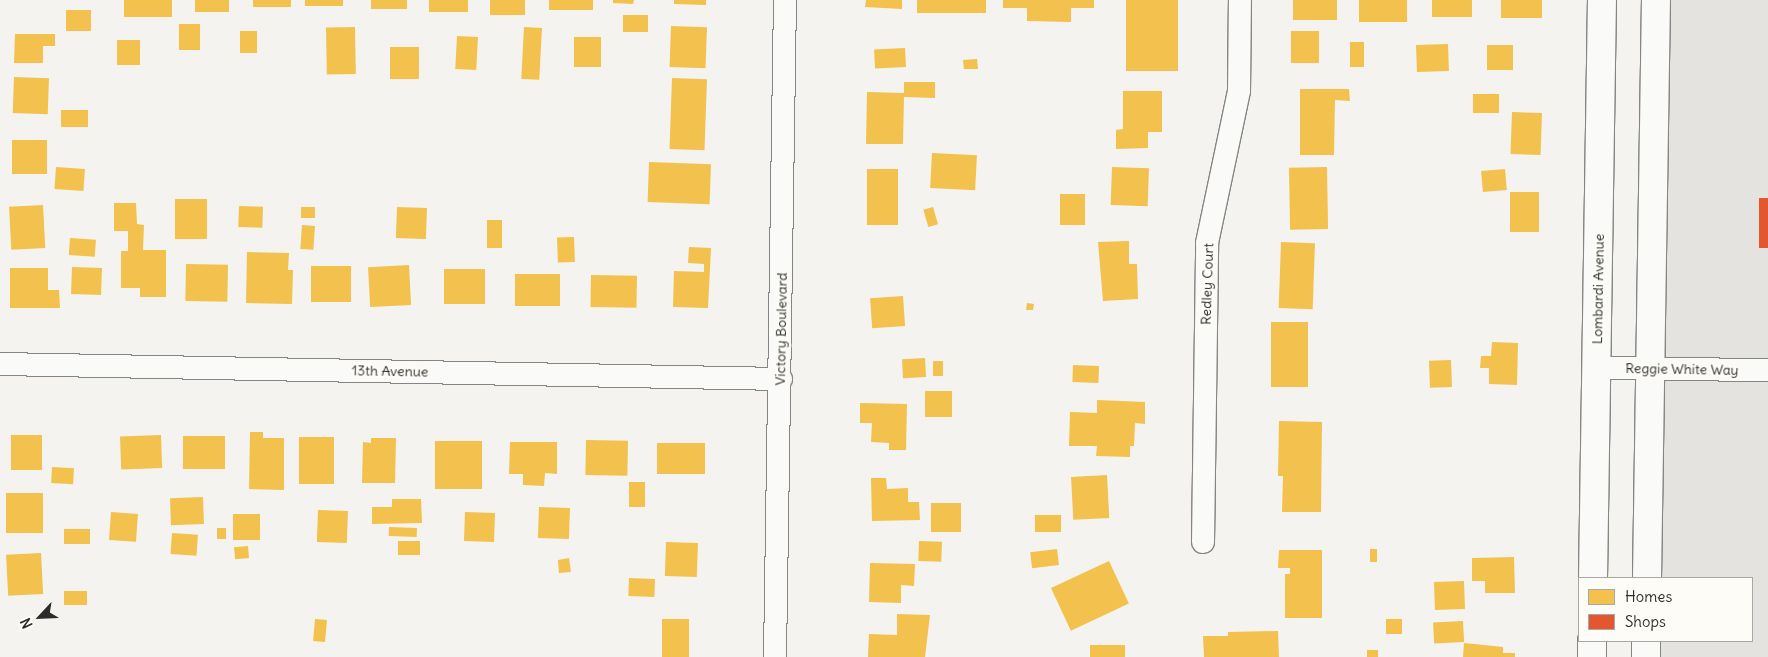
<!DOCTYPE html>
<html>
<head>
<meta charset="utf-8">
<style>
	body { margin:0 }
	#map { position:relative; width:1768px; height:657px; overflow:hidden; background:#f4f3f0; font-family:Delius,sans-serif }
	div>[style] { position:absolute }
	.built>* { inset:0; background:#e4e3df }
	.green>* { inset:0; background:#e4e3e0 }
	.round { border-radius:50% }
	.homes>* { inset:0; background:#f2c14e; transform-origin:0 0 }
	.shops>* { inset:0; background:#e4572e; transform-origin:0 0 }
	.roads { filter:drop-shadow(1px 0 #858584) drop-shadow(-1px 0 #858584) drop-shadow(0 1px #858584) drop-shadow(0 -1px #858584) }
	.minor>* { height:22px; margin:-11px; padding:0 11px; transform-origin:11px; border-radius:11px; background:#fafaf8 }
	.secondary>* { height:28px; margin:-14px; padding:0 14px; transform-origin:14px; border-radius:14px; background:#fafaf8 }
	span { translate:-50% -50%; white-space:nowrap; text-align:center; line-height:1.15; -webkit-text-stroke:5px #fdfcf7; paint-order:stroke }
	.street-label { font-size:14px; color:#2b2b2b }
	.legend { position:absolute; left:1578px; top:577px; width:175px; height:65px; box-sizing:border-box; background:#fdfcf7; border:1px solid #a9a8a5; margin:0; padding:6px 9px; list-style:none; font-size:15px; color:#2b2b2b }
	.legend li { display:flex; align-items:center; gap:10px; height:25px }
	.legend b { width:25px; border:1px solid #a9a8a5 }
	.north { position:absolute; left:15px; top:592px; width:50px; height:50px; -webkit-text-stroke:4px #fdfcf7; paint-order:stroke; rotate:245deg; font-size:14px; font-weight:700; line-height:20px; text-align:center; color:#2b2b2b }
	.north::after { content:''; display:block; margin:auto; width:18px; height:22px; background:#2b2b2b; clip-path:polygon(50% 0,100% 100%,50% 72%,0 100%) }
</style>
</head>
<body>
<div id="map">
	<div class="built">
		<i style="clip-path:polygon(1656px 0,1768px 0,1768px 657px,1646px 657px,1646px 641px,1752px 641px,1752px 578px,1647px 578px)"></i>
	</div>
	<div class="green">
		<i style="clip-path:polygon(1697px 399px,1768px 399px,1768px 539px,1757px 539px,1755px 657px,1683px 657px,1684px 641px,1752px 641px,1752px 578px,1685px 578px,1688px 422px,1691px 417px,1683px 403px)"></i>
		<i style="clip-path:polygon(1673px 409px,1678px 416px,1676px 578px,1665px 578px,1667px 446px,1669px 417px)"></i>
		<i class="round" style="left:1661px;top:641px;width:16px;height:16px"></i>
	</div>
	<div class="homes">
		<i style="left:124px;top:0;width:48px;height:17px"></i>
		<i style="left:195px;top:0;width:34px;height:12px"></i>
		<i style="left:253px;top:0;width:38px;height:7px"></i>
		<i style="left:305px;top:0;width:38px;height:6px"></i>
		<i style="left:371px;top:0;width:36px;height:9px"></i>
		<i style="left:429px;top:0;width:39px;height:12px"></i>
		<i style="left:490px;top:0;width:35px;height:15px"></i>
		<i style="left:549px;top:0;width:44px;height:10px"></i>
		<i style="clip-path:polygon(613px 0,634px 0,633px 4px,613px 3px)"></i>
		<i style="clip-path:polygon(674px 0,706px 0,706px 5px,674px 4px)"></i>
		<i style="clip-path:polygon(866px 0,902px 0,902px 9px,865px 7px)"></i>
		<i style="left:917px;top:0;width:69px;height:13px"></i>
		<i style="clip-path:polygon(1003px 0,1094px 0,1094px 8px,1071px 8px,1071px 22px,1027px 21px,1027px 8px,1003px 8px)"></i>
		<i style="left:1126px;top:0;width:52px;height:71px"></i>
		<i style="left:1293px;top:0;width:44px;height:20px"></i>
		<i style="left:1359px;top:0;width:48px;height:22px"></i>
		<i style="left:1432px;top:0;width:40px;height:17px"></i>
		<i style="left:1501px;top:0;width:41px;height:18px"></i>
		<i style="left:66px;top:10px;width:25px;height:21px"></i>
		<i style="left:623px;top:15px;width:25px;height:17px"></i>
		<i style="left:200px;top:24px;width:26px;height:21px;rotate:90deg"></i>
		<i style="left:671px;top:26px;width:36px;height:41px;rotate:2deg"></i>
		<i style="left:355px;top:27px;width:47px;height:29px;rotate:89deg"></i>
		<i style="left:524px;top:27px;width:18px;height:52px;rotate:3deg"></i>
		<i style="left:240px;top:31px;width:17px;height:22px"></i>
		<i style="left:1319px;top:31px;width:32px;height:28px;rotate:90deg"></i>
		<i style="clip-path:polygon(15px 34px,55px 34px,55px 46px,43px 46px,43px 63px,14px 63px)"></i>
		<i style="left:457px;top:36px;width:21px;height:33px;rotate:3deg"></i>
		<i style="left:574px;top:37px;width:27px;height:30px"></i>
		<i style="left:117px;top:40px;width:23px;height:25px"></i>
		<i style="left:1350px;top:42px;width:14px;height:25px"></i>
		<i style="left:1448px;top:44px;width:27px;height:32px;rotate:88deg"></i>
		<i style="left:1487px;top:45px;width:26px;height:25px"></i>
		<i style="left:419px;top:47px;width:32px;height:29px;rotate:90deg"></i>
		<i style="left:905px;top:48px;width:19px;height:31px;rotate:87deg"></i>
		<i style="clip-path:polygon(977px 59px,978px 69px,964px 69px,963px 60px)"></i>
		<i style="left:14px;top:77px;width:35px;height:36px;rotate:2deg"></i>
		<i style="left:672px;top:78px;width:35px;height:71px;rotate:2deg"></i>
		<i style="clip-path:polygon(904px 82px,935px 82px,935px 98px,904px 97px,903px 144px,866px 144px,867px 92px,904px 93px)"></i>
		<i style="clip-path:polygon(1300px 89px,1349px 89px,1350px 101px,1335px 100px,1334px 155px,1300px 155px)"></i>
		<i style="clip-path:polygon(1123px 91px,1162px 91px,1162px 132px,1148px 132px,1148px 148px,1116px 149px,1116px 130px,1123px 129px)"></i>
		<i style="left:1473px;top:94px;width:26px;height:19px"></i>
		<i style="left:61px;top:110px;width:27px;height:17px"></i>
		<i style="left:1512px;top:112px;width:30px;height:42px;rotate:2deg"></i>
		<i style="left:12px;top:140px;width:35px;height:34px"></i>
		<i style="left:932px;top:153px;width:45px;height:35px;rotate:3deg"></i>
		<i style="left:649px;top:162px;width:62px;height:40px;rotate:2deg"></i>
		<i style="left:56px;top:167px;width:29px;height:22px;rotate:4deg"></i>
		<i style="left:1112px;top:167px;width:37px;height:38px;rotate:2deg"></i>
		<i style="left:1327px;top:167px;width:62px;height:38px;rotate:89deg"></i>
		<i style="left:867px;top:169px;width:31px;height:56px"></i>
		<i style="left:1505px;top:169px;width:21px;height:24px;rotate:85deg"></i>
		<i style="left:1510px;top:192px;width:29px;height:40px"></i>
		<i style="left:1085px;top:194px;width:31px;height:25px;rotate:90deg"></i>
		<i style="left:175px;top:199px;width:32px;height:40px"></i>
		<i style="clip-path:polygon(114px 203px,136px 203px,137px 224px,144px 225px,143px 250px,166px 250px,166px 297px,140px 297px,140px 288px,121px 288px,121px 251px,128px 251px,128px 231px,114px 231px)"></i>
		<i style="left:43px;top:205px;width:43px;height:34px;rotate:87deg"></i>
		<i style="left:239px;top:206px;width:24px;height:21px;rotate:2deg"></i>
		<i style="left:301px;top:207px;width:14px;height:11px"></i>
		<i style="left:397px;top:207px;width:30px;height:31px;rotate:2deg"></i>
		<i style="left:933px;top:207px;width:18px;height:10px;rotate:74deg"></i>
		<i style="left:487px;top:220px;width:15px;height:28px"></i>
		<i style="left:302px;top:225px;width:13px;height:24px;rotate:4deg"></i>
		<i style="left:574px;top:237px;width:25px;height:17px;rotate:88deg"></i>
		<i style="left:70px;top:238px;width:26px;height:17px;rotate:4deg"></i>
		<i style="clip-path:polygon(1129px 241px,1129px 264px,1137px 264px,1138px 299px,1103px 301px,1098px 242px)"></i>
		<i style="left:1281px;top:242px;width:34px;height:66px;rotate:2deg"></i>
		<i style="clip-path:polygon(689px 247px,711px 248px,708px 308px,673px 307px,674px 271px,704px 272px,704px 264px,688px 263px)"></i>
		<i style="clip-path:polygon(247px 252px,289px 253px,288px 270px,293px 270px,292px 304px,246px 303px)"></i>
		<i style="left:186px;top:264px;width:42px;height:37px;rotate:1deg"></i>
		<i style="left:409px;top:265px;width:40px;height:41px;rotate:87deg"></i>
		<i style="left:351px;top:266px;width:36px;height:40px;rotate:90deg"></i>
		<i style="left:72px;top:267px;width:30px;height:27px;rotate:2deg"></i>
		<i style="clip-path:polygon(10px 268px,48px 268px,48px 290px,59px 290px,60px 308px,10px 308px)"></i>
		<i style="left:485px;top:269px;width:35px;height:41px;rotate:90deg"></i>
		<i style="left:515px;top:274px;width:45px;height:32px"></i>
		<i style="left:591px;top:275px;width:46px;height:32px;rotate:1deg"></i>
		<i style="left:903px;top:296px;width:30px;height:33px;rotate:86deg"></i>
		<i style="clip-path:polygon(1027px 303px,1034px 304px,1033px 310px,1026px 310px)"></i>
		<i style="left:1271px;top:322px;width:37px;height:65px"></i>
		<i style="clip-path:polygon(1492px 342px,1518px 343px,1517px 385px,1489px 384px,1489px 368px,1480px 368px,1481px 356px,1491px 356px)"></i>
		<i style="left:925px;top:358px;width:19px;height:23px;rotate:87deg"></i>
		<i style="left:1451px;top:360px;width:27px;height:22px;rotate:88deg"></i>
		<i style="left:933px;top:361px;width:10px;height:15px"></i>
		<i style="left:1073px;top:365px;width:26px;height:17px;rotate:2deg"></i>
		<i style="left:925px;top:391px;width:27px;height:26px"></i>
		<i style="clip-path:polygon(1097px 400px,1145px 402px,1145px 424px,1135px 423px,1134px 446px,1130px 446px,1130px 457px,1096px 456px,1097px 446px,1069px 446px,1070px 412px,1097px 413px)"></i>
		<i style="clip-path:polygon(860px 403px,907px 404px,906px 450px,889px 450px,889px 443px,871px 442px,872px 423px,860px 423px)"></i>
		<i style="clip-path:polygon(1279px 421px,1322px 422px,1321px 512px,1282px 512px,1283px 476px,1278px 476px)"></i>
		<i style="clip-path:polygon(250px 432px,263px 432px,263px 438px,284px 438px,284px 490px,249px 489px)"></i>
		<i style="left:11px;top:435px;width:31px;height:35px"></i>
		<i style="left:161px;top:435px;width:33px;height:41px;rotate:88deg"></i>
		<i style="left:183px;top:436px;width:42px;height:33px"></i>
		<i style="left:299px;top:437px;width:35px;height:47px"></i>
		<i style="clip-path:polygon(371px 438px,396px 438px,395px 483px,362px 483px,363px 442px,371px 443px)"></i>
		<i style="left:586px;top:440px;width:42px;height:35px;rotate:1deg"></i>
		<i style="left:435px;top:441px;width:47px;height:48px"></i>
		<i style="clip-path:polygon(510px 442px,557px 442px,557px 474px,545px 473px,544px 486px,523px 485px,523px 474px,509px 474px)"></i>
		<i style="left:705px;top:443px;width:31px;height:48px;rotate:90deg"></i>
		<i style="left:52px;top:467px;width:22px;height:16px;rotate:3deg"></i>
		<i style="left:1107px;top:475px;width:43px;height:36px;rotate:87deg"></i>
		<i style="clip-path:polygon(871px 478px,886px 478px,887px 489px,908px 488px,908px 502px,919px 502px,920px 520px,872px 521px)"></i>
		<i style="left:629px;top:482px;width:16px;height:25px"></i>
		<i style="left:6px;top:493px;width:37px;height:40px"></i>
		<i style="left:203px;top:497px;width:27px;height:33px;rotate:88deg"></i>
		<i style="clip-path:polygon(392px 499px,421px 499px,422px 523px,372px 524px,372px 507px,392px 507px)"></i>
		<i style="left:931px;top:503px;width:30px;height:29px"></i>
		<i style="left:539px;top:507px;width:31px;height:31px;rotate:2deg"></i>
		<i style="left:318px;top:510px;width:30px;height:32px;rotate:2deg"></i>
		<i style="left:111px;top:512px;width:27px;height:28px;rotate:4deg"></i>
		<i style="left:465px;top:512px;width:30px;height:29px;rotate:2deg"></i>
		<i style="left:233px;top:514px;width:27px;height:26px"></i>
		<i style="left:1035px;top:515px;width:26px;height:17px"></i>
		<i style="left:389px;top:527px;width:28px;height:9px;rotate:2deg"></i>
		<i style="left:217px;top:528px;width:9px;height:11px"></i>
		<i style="left:64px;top:529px;width:26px;height:15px"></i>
		<i style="left:172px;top:533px;width:26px;height:21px;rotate:4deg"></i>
		<i style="left:420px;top:541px;width:14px;height:22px;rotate:90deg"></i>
		<i style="left:919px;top:541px;width:23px;height:20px;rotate:2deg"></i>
		<i style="left:666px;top:542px;width:32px;height:34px;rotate:2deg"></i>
		<i style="left:248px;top:546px;width:12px;height:14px;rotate:85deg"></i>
		<i style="left:1057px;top:549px;width:16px;height:27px;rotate:83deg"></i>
		<i style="left:1370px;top:549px;width:7px;height:13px"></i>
		<i style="clip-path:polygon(1279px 550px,1322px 550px,1322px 618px,1285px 618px,1285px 574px,1290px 574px,1290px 568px,1278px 568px)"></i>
		<i style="left:41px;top:553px;width:41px;height:35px;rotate:87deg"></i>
		<i style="clip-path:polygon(1514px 557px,1515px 593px,1485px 593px,1485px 581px,1472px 581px,1472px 558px)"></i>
		<i style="clip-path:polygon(569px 558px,571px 572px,559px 573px,558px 560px)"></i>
		<i style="left:1109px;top:561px;width:47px;height:64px;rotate:65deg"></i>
		<i style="clip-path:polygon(870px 563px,915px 564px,914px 586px,901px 585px,901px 603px,869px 602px)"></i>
		<i style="left:629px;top:578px;width:26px;height:18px;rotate:2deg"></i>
		<i style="left:1464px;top:581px;width:28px;height:30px;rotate:88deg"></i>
		<i style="left:64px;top:591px;width:23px;height:14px"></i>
		<i style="clip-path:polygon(897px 614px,930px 615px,925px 657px,868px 657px,869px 634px,897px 635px)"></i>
		<i style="left:315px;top:619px;width:12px;height:22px;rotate:5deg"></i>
		<i style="left:662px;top:619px;width:27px;height:38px"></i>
		<i style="left:1402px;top:619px;width:15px;height:16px;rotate:90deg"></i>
		<i style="left:1463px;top:621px;width:21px;height:30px;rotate:87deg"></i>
		<i style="clip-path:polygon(1278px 631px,1279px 657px,1204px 657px,1203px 636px,1228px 636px,1228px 632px)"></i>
		<i style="clip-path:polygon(1464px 643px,1503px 647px,1503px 653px,1515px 653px,1515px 657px,1463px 657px)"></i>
		<i style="left:1090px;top:645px;width:35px;height:12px"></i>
		<i style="left:1367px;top:650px;width:11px;height:7px"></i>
	</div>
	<div class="shops">
		<i style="left:1759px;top:198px;width:9px;height:50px"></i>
	</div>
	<div class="roads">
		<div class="minor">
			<i style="left:0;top:364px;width:781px;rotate:1.1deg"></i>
			<i style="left:1596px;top:368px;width:172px;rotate:0.7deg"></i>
			<i style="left:1203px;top:542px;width:299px;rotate:-89.2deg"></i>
			<i style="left:1207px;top:243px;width:155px;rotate:-78.1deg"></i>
			<i style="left:1239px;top:91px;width:91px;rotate:-89.4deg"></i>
			<i style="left:775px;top:657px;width:657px;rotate:-89.13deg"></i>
		</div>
		<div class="secondary">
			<i style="left:1593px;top:578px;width:578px;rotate:-89.11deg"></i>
			<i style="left:1647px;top:578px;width:578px;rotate:-89.11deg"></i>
			<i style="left:1592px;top:657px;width:16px;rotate:-90deg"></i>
			<i style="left:1646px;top:657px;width:16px;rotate:-90deg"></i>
		</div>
	</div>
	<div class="street-label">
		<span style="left:1207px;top:284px;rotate:-88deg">Redley Court</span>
		<span style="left:1598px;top:289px;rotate:-89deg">Lombardi Avenue</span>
		<span style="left:781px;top:329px;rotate:-89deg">Victory Boulevard</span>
		<span style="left:1682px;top:369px;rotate:1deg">Reggie White Way</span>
		<span style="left:390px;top:371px;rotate:1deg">13th Avenue</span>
	</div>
	<ul class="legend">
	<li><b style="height:14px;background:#f2c14e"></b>Homes</li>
	<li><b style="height:14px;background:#e4572e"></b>Shops</li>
	</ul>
	<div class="north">N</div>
</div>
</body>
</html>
